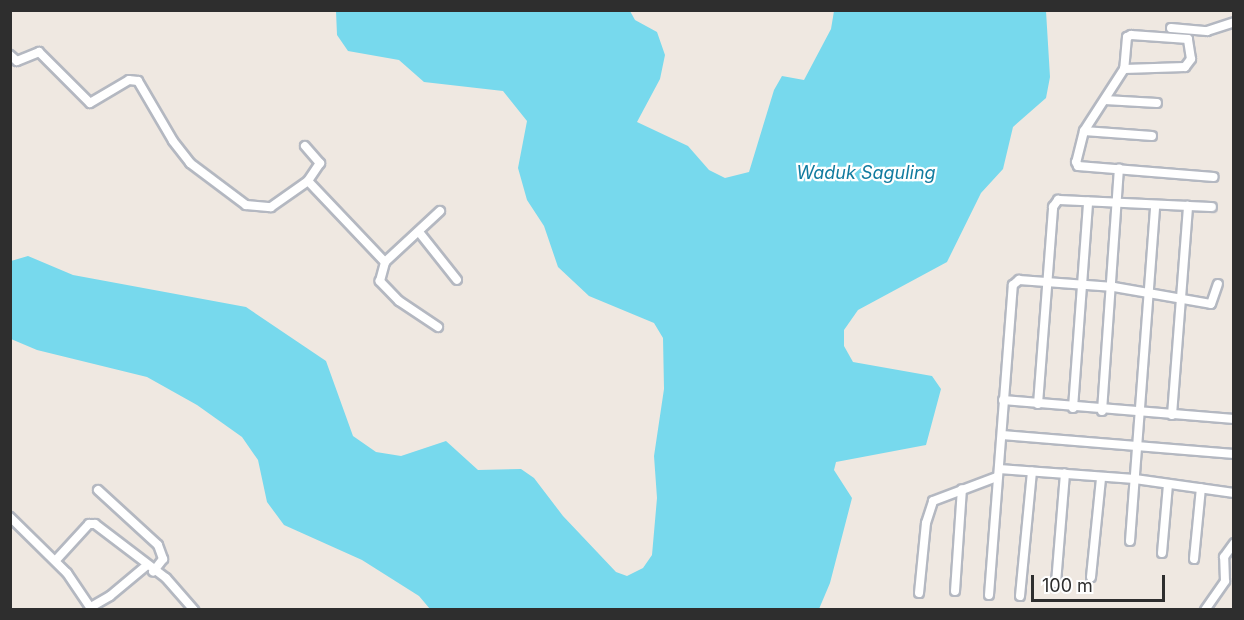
<!DOCTYPE html>
<html>
<head>
<meta charset="utf-8">
<style>
	body { margin:0 }
	#map { position:relative; width:1244px; height:620px; overflow:hidden; background:#efe8e1; font-family:Inter,sans-serif }
	div>[style] { position:absolute }
	.water>* { inset:0; background:#77d9ed }
	.roads { filter:drop-shadow(2px 0 #b4b8c1) drop-shadow(-2px 0 #b4b8c1) drop-shadow(0 2px #b4b8c1) drop-shadow(0 -2px #b4b8c1) }
	.street>* { height:8px; margin:-4px; padding:0 4px; transform-origin:4px; border-radius:4px; background:#fff }
	span { translate:-50% -50%; white-space:nowrap; text-align:center; line-height:1.15; -webkit-text-stroke:4.5px #fff; paint-order:stroke }
	.water-label { font-size:18px; color:#107b9f; font-style:italic }
	.frame { position:absolute; inset:0; border:12px solid #2e2e2e; pointer-events:none }
	.scale { position:absolute; left:1031px; top:575px; width:134px; height:27px; box-sizing:border-box; border:3px solid #2e2e2e; border-top:0; padding-left:8px; font-size:18px; line-height:21px; white-space:nowrap; color:#2e2e2e; -webkit-text-stroke:4px #fff; paint-order:stroke }
</style>
</head>
<body>
<div id="map">
	<div class="water">
		<i style="clip-path:polygon(336px 11px,630px 11px,635px 20px,657px 32px,665px 55px,660px 79px,637px 122px,688px 146px,709px 170px,725px 178px,749px 172px,774px 90px,782px 76px,804px 80px,831px 29px,834px 11px,1046px 11px,1050px 77px,1046px 98px,1013px 127px,1003px 169px,981px 193px,947px 262px,858px 310px,844px 330px,844px 346px,853px 362px,932px 376px,941px 389px,926px 445px,836px 462px,834px 470px,852px 498px,830px 583px,819px 609px,430px 609px,419px 596px,362px 560px,284px 525px,267px 502px,258px 460px,242px 437px,197px 405px,147px 377px,37px 350px,11px 339px,11px 261px,28px 256px,73px 275px,246px 307px,326px 361px,353px 436px,376px 452px,401px 456px,446px 441px,478px 470px,521px 469px,534px 478px,563px 516px,616px 572px,627px 576px,643px 568px,652px 555px,657px 498px,654px 456px,664px 389px,663px 338px,654px 323px,589px 296px,558px 267px,544px 226px,527px 200px,518px 168px,527px 121px,503px 91px,424px 82px,399px 60px,348px 51px,337px 35px)"></i>
	</div>
	<div class="roads">
		<div class="street">
			<i style="left:1171px;top:28px;width:36px;rotate:5deg"></i>
			<i style="left:1207px;top:31px;width:28px;rotate:-18deg"></i>
			<i style="left:10px;top:55px;width:9px;rotate:41deg"></i>
			<i style="left:17px;top:61px;width:24px;rotate:-22deg"></i>
			<i style="left:39px;top:52px;width:72px;rotate:45deg"></i>
			<i style="left:90px;top:103px;width:45px;rotate:-30.5deg"></i>
			<i style="left:129px;top:80px;width:9px;rotate:6deg"></i>
			<i style="left:138px;top:81px;width:69px;rotate:59.7deg"></i>
			<i style="left:173px;top:141px;width:28px;rotate:52deg"></i>
			<i style="left:190px;top:163px;width:70px;rotate:36.9deg"></i>
			<i style="left:246px;top:205px;width:25px;rotate:5deg"></i>
			<i style="left:271px;top:207px;width:45px;rotate:-35.1deg"></i>
			<i style="left:1105px;top:100px;width:52px;rotate:3.3deg"></i>
			<i style="left:1084px;top:131px;width:74px;rotate:-57.2deg"></i>
			<i style="left:1124px;top:69px;width:61px;rotate:-1.9deg"></i>
			<i style="left:1185px;top:67px;width:10px;rotate:-53deg"></i>
			<i style="left:1191px;top:59px;width:20px;rotate:-99deg"></i>
			<i style="left:1188px;top:39px;width:57px;rotate:-176deg"></i>
			<i style="left:1131px;top:35px;width:4px;rotate:153deg"></i>
			<i style="left:1127px;top:37px;width:32px;rotate:95deg"></i>
			<i style="left:1152px;top:136px;width:68px;rotate:-175.8deg"></i>
			<i style="left:1084px;top:131px;width:32px;rotate:104deg"></i>
			<i style="left:1076px;top:162px;width:4px;rotate:63deg"></i>
			<i style="left:1078px;top:166px;width:136px;rotate:4.6deg"></i>
			<i style="left:305px;top:146px;width:23px;rotate:49deg"></i>
			<i style="left:320px;top:163px;width:22px;rotate:124deg"></i>
			<i style="left:308px;top:181px;width:112px;rotate:46.5deg"></i>
			<i style="left:419px;top:232px;width:61px;rotate:51.6deg"></i>
			<i style="left:438px;top:327px;width:47px;rotate:-146.3deg"></i>
			<i style="left:399px;top:301px;width:28px;rotate:-134deg"></i>
			<i style="left:380px;top:281px;width:20px;rotate:-75deg"></i>
			<i style="left:385px;top:262px;width:75px;rotate:-42.8deg"></i>
			<i style="left:1003px;top:400px;width:232px;rotate:4.7deg"></i>
			<i style="left:1038px;top:404px;width:198px;rotate:-85.6deg"></i>
			<i style="left:1053px;top:207px;width:9px;rotate:-54deg"></i>
			<i style="left:1058px;top:200px;width:154px;rotate:2.6deg"></i>
			<i style="left:1073px;top:408px;width:207px;rotate:-85.8deg"></i>
			<i style="left:1102px;top:411px;width:243px;rotate:-86deg"></i>
			<i style="left:1172px;top:415px;width:210px;rotate:-85.6deg"></i>
			<i style="left:1002px;top:435px;width:233px;rotate:4.7deg"></i>
			<i style="left:999px;top:469px;width:136px;rotate:4.2deg"></i>
			<i style="left:1135px;top:479px;width:100px;rotate:8deg"></i>
			<i style="left:98px;top:490px;width:81px;rotate:42.5deg"></i>
			<i style="left:158px;top:545px;width:15px;rotate:70deg"></i>
			<i style="left:163px;top:559px;width:16px;rotate:128deg"></i>
			<i style="left:10px;top:517px;width:80px;rotate:44.5deg"></i>
			<i style="left:67px;top:573px;width:45px;rotate:56deg"></i>
			<i style="left:1130px;top:541px;width:337px;rotate:-85.7deg"></i>
			<i style="left:1162px;top:553px;width:69px;rotate:-85deg"></i>
			<i style="left:1194px;top:559px;width:71px;rotate:-84.4deg"></i>
			<i style="left:56px;top:560px;width:49px;rotate:-47.5deg"></i>
			<i style="left:89px;top:524px;width:6px"></i>
			<i style="left:95px;top:524px;width:89px;rotate:37.3deg"></i>
			<i style="left:166px;top:578px;width:43px;rotate:48.8deg"></i>
			<i style="left:1091px;top:577px;width:100px;rotate:-84.2deg"></i>
			<i style="left:1056px;top:583px;width:110px;rotate:-85.3deg"></i>
			<i style="left:955px;top:591px;width:102px;rotate:-86.1deg"></i>
			<i style="left:919px;top:593px;width:70px;rotate:-84.3deg"></i>
			<i style="left:926px;top:523px;width:23px;rotate:-72deg"></i>
			<i style="left:933px;top:501px;width:68px;rotate:-20.6deg"></i>
			<i style="left:989px;top:595px;width:311px;rotate:-85.6deg"></i>
			<i style="left:1013px;top:285px;width:8px;rotate:-40deg"></i>
			<i style="left:1019px;top:280px;width:95px;rotate:4.2deg"></i>
			<i style="left:1114px;top:287px;width:98px;rotate:9.9deg"></i>
			<i style="left:1211px;top:304px;width:21px;rotate:-71deg"></i>
			<i style="left:1020px;top:596px;width:125px;rotate:-84.5deg"></i>
			<i style="left:91px;top:607px;width:22px;rotate:-30deg"></i>
			<i style="left:110px;top:596px;width:47px;rotate:-39.8deg"></i>
			<i style="left:1205px;top:610px;width:35px;rotate:-55deg"></i>
			<i style="left:1225px;top:581px;width:24px;rotate:-92deg"></i>
			<i style="left:1224px;top:557px;width:17px;rotate:-54deg"></i>
		</div>
	</div>
	<div class="water-label">
		<span style="left:866px;top:173px">Waduk Saguling</span>
	</div>
	<div class="frame"></div>
	<div class="scale">100 m</div>
</div>
</body>
</html>
